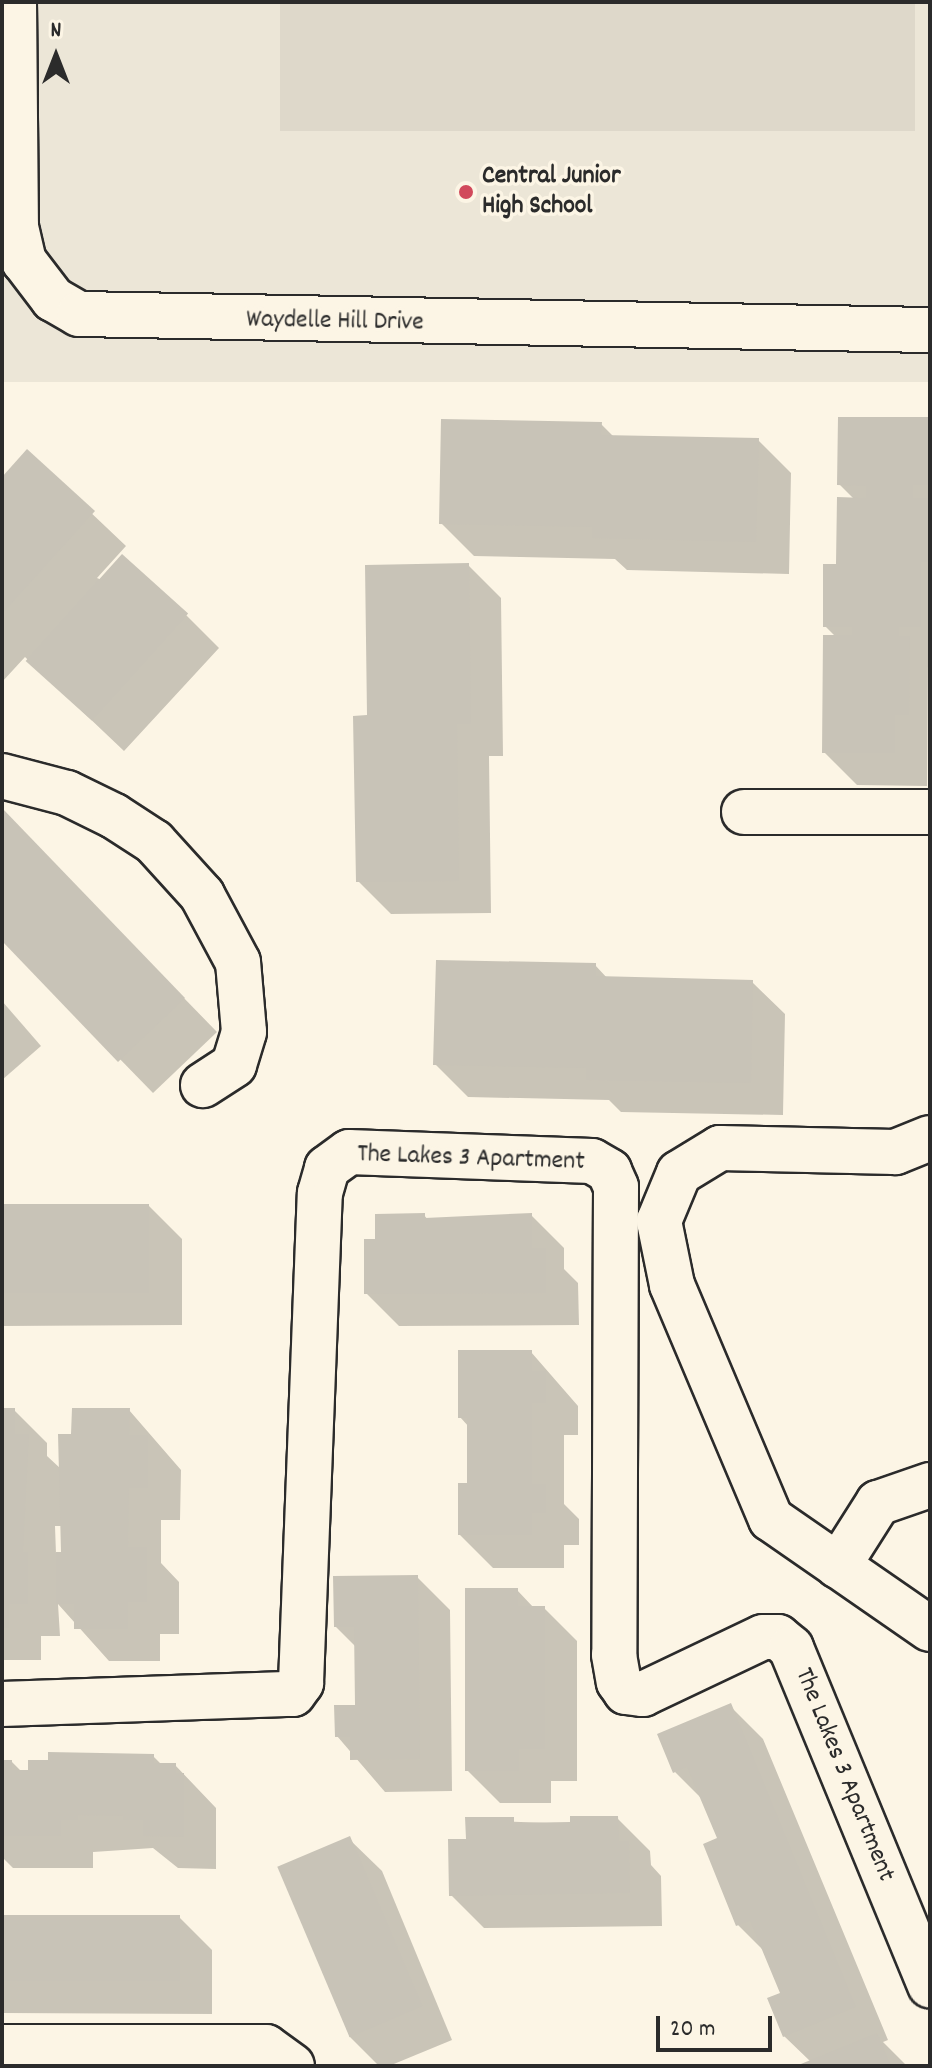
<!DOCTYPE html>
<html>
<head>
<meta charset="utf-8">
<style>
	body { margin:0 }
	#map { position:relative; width:932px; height:2068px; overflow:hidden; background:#fcf5e5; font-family:Dekko,sans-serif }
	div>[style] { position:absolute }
	.built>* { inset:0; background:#ece6d7; transform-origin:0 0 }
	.green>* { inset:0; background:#ded8ca; transform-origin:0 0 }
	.shadow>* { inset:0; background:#0003 }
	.building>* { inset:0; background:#c8c3b7; transform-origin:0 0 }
	.roads { filter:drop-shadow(2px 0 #2b2b2b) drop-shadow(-2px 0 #2b2b2b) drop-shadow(0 2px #2b2b2b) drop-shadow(0 -2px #2b2b2b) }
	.minor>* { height:44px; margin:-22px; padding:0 22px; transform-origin:22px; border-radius:22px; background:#fcf5e5 }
	.dots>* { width:22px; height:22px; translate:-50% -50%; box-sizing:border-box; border:4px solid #fcf5e5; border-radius:50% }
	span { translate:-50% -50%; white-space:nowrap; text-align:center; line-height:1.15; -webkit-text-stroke:7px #fcf5e5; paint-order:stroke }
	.poi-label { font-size:26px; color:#2b2b2b; font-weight:700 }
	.left { translate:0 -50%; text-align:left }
	.street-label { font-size:26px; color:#2b2b2b }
	.frame { position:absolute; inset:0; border:4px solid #2b2b2b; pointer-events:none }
	.north { position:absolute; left:16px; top:16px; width:80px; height:80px; -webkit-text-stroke:6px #fcf5e5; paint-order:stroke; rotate:0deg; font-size:22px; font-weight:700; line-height:32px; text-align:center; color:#2b2b2b }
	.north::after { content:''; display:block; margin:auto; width:28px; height:36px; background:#2b2b2b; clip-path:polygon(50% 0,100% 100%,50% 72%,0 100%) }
	.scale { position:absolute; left:656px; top:2016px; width:116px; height:36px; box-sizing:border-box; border:4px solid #2b2b2b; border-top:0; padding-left:10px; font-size:24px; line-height:28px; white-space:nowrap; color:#2b2b2b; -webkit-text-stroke:6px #fcf5e5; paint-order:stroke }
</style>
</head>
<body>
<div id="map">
	<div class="built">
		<i style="left:2px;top:2px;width:928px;height:380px"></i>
	</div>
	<div class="green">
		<i style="left:280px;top:2px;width:635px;height:129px"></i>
	</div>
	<div class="shadow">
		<i style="clip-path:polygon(930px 419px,927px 786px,857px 785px,824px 752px,836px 637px,825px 626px,855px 500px,839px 484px)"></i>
		<i style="clip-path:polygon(601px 424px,614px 437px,758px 440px,791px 473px,789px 574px,627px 570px,615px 559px,474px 556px,441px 523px)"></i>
		<i style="clip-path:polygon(27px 452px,126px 546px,97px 578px,186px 615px,219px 648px,124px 751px,25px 657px,2px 682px,2px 480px)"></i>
		<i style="clip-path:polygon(468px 565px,501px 598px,503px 756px,489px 756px,491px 913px,391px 914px,358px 881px)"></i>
		<i style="clip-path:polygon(2px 811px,217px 1032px,153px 1093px,2px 938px)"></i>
		<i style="clip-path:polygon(595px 965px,608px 979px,752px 982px,785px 1014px,783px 1115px,621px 1112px,609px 1100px,468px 1097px,435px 1064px)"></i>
		<i style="clip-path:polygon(2px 1001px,41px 1046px,2px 1080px)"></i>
		<i style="clip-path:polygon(2px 1206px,149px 1206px,182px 1239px,182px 1325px,2px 1326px)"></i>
		<i style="clip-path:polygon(424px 1215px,428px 1220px,531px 1215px,564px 1248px,564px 1269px,578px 1283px,579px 1325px,399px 1326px,366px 1293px,377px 1241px)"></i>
		<i style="clip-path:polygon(531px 1352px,578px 1406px,578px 1435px,564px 1435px,564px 1504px,579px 1519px,579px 1545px,564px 1545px,564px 1568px,493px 1568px,460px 1535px,469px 1485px,469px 1427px,460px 1417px)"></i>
		<i style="clip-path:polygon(evenodd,2px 1410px,14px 1410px,47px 1443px,47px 1456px,61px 1469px,73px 1436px,129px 1410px,181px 1470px,180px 1520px,161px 1520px,161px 1563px,179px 1582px,179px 1634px,160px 1634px,160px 1661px,109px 1661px,58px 1604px,60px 1636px,41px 1636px,41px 1660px,2px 1660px,2px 1410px,55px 1526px,63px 1526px,63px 1554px,56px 1554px,55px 1526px)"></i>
		<i style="clip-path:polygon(417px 1577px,450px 1610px,452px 1791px,385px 1792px,337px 1736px,357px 1707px,356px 1647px,336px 1627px)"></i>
		<i style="clip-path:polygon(517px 1590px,534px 1608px,544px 1608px,577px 1641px,577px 1781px,551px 1781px,551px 1803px,500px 1803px,467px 1770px)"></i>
		<i style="clip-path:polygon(730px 1706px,763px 1739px,888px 2040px,883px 2042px,907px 2066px,801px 2066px,811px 2062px,784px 2036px,783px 1994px,766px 1953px,738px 1925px,719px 1839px,703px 1800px,675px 1772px)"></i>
		<i style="clip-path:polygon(153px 1756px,162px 1765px,175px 1765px,216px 1808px,216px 1869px,178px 1868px,153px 1848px,93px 1852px,93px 1868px,13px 1868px,2px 1857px,2px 1762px,12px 1762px,22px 1772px)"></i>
		<i style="clip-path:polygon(617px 1818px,650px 1851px,651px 1865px,661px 1876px,662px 1926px,484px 1928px,451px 1895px,468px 1841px,468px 1820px,572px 1824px)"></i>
		<i style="clip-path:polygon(349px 1839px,382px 1871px,452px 2040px,389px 2066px,379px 2066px,349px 2036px)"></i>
		<i style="clip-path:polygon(2px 1917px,179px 1917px,212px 1950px,212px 2014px,2px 2013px)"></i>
	</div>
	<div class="building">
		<i style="clip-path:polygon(838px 417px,930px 417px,930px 485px,913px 485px,913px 498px,930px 498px,930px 562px,921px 562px,921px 627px,899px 627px,899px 636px,910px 636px,909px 715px,895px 715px,895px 753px,822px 753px,823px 635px,852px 635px,852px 627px,823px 627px,823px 564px,836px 564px,837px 497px,866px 498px,866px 486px,837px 485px)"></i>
		<i style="clip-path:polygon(441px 419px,602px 422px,601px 435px,759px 438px,756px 542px,592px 538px,592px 527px,439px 524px)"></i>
		<i style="clip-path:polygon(27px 449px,95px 511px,2px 614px,2px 477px)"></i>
		<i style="left:122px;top:554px;width:89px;height:144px;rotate:42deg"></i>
		<i style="clip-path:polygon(469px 563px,471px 724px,457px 724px,459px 881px,356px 882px,353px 716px,367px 715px,365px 565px)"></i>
		<i style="clip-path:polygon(2px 808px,185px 998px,118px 1062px,2px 941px)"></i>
		<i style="clip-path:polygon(436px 960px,596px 963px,596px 976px,753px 980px,751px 1083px,586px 1080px,586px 1068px,433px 1065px)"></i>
		<i style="left:2px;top:1204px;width:147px;height:89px"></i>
		<i style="clip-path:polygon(425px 1213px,425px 1218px,532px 1213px,532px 1248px,546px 1248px,546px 1293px,364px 1294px,364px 1239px,375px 1239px,375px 1214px)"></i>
		<i style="clip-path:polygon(458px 1350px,532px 1350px,532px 1371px,546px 1371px,546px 1403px,532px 1403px,532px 1484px,546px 1484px,546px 1513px,532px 1513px,532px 1535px,458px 1535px,458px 1483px,467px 1483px,467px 1418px,458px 1418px)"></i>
		<i style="clip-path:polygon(2px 1408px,15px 1408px,15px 1434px,29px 1434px,23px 1552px,28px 1552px,28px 1604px,9px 1604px,9px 1628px,2px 1628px)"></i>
		<i style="clip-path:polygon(72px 1408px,130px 1408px,129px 1435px,148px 1435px,148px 1488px,129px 1488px,128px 1547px,147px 1547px,147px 1602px,128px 1602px,128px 1629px,74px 1629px,74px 1604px,56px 1604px,56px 1552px,61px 1552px,58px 1434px,71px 1434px)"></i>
		<i style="clip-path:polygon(418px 1575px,420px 1759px,350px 1760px,350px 1737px,335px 1737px,334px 1705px,355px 1705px,354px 1627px,334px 1627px,333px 1576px)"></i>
		<i style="clip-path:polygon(465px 1588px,518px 1588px,518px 1606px,545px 1606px,545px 1749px,519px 1749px,519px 1771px,465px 1771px)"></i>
		<i style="clip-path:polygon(731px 1703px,856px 2007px,783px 2037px,767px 1998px,780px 1993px,750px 1921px,736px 1926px,703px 1844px,717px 1838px,687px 1767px,673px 1773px,657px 1734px)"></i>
		<i style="clip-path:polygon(48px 1752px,154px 1754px,154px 1763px,176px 1763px,176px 1773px,184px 1773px,184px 1837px,143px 1836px,143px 1820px,123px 1820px,123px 1816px,78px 1815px,78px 1820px,61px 1820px,61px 1836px,2px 1836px,2px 1760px,12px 1760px,12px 1770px,28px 1770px,28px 1760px,48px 1760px)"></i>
		<i style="clip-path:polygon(570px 1816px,618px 1816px,619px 1841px,629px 1841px,630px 1893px,449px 1896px,448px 1839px,466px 1839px,465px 1817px,514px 1817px,514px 1823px,570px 1822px)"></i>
		<i style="left:350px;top:1836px;width:185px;height:79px;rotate:67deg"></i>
		<i style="left:2px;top:1915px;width:178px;height:66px"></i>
		<i style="clip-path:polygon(877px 2033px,891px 2066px,796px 2066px)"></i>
	</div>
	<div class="roads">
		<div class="minor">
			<i style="left:14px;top:2px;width:225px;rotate:89.5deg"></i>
			<i style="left:16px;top:227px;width:35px;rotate:77deg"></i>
			<i style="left:24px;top:261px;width:48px;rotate:52.7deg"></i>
			<i style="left:53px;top:299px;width:30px;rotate:30deg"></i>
			<i style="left:79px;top:314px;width:851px;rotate:1.08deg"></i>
			<i style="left:2px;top:776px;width:67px;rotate:14.7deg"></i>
			<i style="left:67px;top:793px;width:52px;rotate:26.1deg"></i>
			<i style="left:114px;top:816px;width:48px;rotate:33deg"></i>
			<i style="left:154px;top:842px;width:72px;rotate:47.8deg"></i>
			<i style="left:202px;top:895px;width:76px;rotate:61.8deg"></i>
			<i style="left:238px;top:962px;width:70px;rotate:85.1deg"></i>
			<i style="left:244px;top:1032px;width:34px;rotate:107deg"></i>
			<i style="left:234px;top:1065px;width:37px;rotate:147deg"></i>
			<i style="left:744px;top:812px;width:186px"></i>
			<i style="left:930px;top:1138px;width:38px;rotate:158deg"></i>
			<i style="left:895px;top:1152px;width:175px;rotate:-178.7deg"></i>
			<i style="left:720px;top:1148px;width:48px;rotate:148.6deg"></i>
			<i style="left:679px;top:1173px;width:52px;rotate:112.6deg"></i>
			<i style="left:659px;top:1221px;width:65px;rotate:78.5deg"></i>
			<i style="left:672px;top:1285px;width:254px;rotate:67.1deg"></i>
			<i style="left:771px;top:1519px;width:193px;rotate:34.7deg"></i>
			<i style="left:838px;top:1566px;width:75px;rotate:-57.6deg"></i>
			<i style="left:878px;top:1503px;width:55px;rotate:-19.1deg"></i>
			<i style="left:2px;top:1704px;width:291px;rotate:-2deg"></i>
			<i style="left:293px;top:1694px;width:14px;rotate:-54deg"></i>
			<i style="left:301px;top:1683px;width:490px;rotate:-87.8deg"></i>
			<i style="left:320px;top:1193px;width:26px;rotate:-74deg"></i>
			<i style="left:327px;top:1168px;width:27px;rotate:-36deg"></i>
			<i style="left:349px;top:1152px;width:243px;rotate:2.1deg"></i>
			<i style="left:592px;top:1161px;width:20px;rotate:30deg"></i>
			<i style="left:609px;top:1171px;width:17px;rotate:66deg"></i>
			<i style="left:616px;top:1187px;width:468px;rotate:90.2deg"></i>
			<i style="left:614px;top:1655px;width:27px;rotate:80deg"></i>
			<i style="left:619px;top:1682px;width:12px;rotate:55deg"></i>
			<i style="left:626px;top:1692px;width:17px;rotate:7deg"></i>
			<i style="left:643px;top:1694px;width:133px;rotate:-25.4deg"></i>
			<i style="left:763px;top:1637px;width:15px"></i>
			<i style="left:778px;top:1637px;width:17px;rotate:40deg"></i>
			<i style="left:791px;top:1648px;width:365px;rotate:67.6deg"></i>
			<i style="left:2px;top:2047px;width:264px"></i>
			<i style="left:266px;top:2047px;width:32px;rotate:36deg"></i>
		</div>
	</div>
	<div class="dots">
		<i style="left:466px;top:192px;background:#d1495b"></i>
	</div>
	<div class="poi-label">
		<span class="left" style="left:482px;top:192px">Central Junior<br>High School</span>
	</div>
	<div class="street-label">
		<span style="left:335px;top:322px;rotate:1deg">Waydelle Hill Drive</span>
		<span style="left:471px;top:1159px;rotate:2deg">The Lakes 3 Apartment</span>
		<span style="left:844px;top:1775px;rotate:68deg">The Lakes 3 Apartment</span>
	</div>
	<div class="frame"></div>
	<div class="north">N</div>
	<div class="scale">20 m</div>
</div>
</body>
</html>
